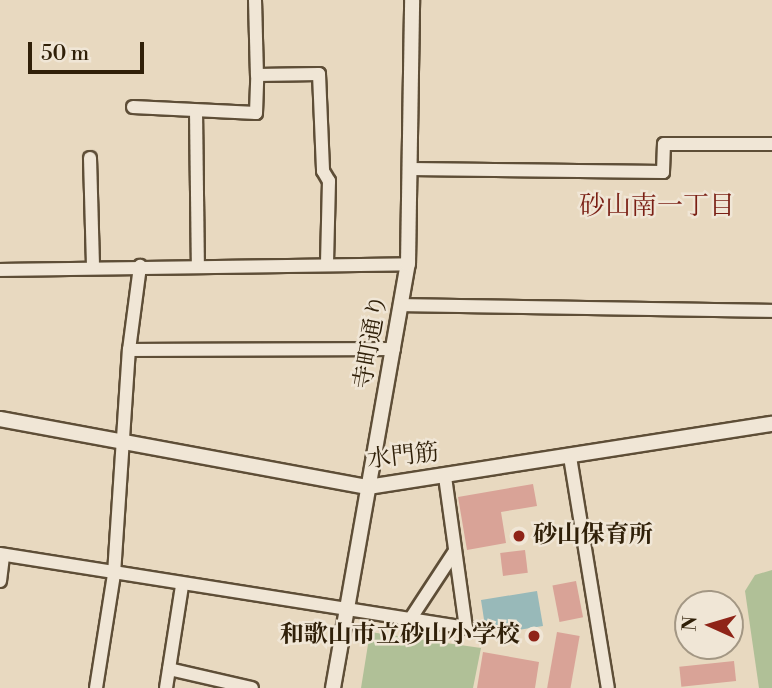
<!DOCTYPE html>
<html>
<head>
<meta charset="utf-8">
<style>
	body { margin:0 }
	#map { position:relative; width:772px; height:688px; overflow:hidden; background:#e8d9c0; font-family:"Libre Bodoni","Noto Serif JP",serif }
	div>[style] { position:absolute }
	.green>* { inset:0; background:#b0c097 }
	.water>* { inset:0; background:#98b9b9 }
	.building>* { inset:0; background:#d9a397; transform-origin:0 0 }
	.roads { filter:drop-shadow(2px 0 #5e4e37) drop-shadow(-2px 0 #5e4e37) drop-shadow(0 2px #5e4e37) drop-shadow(0 -2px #5e4e37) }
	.minor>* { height:12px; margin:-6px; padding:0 6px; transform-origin:6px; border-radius:6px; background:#f0e6d6 }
	.tertiary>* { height:14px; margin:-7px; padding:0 7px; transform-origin:7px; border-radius:7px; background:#f0e6d6 }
	.dots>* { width:19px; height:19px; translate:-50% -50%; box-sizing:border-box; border:4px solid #f0e6d6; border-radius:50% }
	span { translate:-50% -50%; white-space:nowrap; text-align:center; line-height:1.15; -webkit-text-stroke:5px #f0e6d6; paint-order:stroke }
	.street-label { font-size:24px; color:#302009 }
	.poi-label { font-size:24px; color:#302009; font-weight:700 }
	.left { translate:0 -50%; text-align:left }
	.right { translate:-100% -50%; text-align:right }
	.neighbourhood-label { font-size:26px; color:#7a1f14 }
	.north { position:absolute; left:674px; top:590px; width:70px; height:70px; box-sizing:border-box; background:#f0e6d6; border:2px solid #a39784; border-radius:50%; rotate:274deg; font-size:19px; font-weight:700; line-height:28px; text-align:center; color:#302009 }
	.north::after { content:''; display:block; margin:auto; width:24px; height:32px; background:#8f2418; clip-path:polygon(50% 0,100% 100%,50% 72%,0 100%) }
	.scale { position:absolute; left:28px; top:42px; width:116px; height:32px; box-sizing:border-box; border:4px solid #302009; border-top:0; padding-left:9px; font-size:21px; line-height:24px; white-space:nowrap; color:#302009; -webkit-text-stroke:5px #f0e6d6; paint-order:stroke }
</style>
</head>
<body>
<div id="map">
	<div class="green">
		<i style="clip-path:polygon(772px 570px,772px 688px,759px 688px,745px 591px,755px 575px)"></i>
		<i style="clip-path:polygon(370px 632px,481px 648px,473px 688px,361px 688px)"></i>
	</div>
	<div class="water">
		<i style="clip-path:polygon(537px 591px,543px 626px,512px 631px,485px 626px,481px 600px)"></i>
	</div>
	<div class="building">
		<i style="clip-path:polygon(533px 484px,537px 506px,501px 512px,506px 543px,467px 550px,458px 497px)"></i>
		<i style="left:525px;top:550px;width:23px;height:25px;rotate:83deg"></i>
		<i style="left:576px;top:581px;width:37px;height:24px;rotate:79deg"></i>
		<i style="left:557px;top:632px;width:23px;height:57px;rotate:10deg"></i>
		<i style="clip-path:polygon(483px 652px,539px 662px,535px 688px,477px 688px)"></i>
		<i style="left:734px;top:661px;width:20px;height:55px;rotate:84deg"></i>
	</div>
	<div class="roads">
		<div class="minor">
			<i style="left:255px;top:0;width:75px;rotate:88.5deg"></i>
			<i style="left:133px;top:107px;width:123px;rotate:2.8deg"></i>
			<i style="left:256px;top:113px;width:38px;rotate:-88deg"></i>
			<i style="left:257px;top:75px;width:62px;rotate:-0.9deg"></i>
			<i style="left:319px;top:74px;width:97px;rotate:87.6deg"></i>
			<i style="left:323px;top:171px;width:12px;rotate:59deg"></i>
			<i style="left:329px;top:181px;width:83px;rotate:91.4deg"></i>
			<i style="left:196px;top:111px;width:154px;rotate:89.3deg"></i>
			<i style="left:90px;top:158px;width:109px;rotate:88.4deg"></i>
			<i style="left:410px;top:169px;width:253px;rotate:0.7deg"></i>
			<i style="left:663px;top:172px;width:28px;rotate:-88deg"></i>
			<i style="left:664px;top:144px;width:108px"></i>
			<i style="left:0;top:270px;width:408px;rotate:-0.8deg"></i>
			<i style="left:402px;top:305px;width:370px;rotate:0.9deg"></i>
			<i style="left:129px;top:350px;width:265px;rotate:-0.2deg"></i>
			<i style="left:570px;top:457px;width:234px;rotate:80.7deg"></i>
			<i style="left:0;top:554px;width:472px;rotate:9deg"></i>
			<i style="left:466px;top:628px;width:153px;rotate:-97.9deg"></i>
			<i style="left:0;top:581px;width:26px;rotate:-83deg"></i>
			<i style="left:411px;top:618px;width:80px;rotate:-56.7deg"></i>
			<i style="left:169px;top:669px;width:85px;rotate:12.9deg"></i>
			<i style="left:96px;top:688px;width:115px;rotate:-81deg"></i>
			<i style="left:114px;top:574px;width:225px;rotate:-86.2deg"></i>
			<i style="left:129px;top:350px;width:85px;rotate:-82.5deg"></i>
			<i style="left:166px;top:688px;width:103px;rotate:-81.1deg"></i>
		</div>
		<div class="tertiary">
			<i style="left:0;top:419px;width:374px;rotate:10.5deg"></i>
			<i style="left:368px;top:487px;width:409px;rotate:-8.9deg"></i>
			<i style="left:333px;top:688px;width:431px;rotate:-80deg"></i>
			<i style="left:408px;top:264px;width:264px;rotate:-89.1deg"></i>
		</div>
	</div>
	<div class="dots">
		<i style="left:519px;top:536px;background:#8f2418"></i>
		<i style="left:534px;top:636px;background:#8f2418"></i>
	</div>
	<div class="street-label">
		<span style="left:372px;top:342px;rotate:-80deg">寺町通り</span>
		<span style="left:403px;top:457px;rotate:-6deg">水門筋</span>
	</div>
	<div class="poi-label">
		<span class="left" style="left:533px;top:536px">砂山保育所</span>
		<span class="right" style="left:520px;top:636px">和歌山市立砂山小学校</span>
	</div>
	<div class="neighbourhood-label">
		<span style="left:657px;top:207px">砂山南一丁目</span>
	</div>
	<div class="north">N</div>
	<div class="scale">50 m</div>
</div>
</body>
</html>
